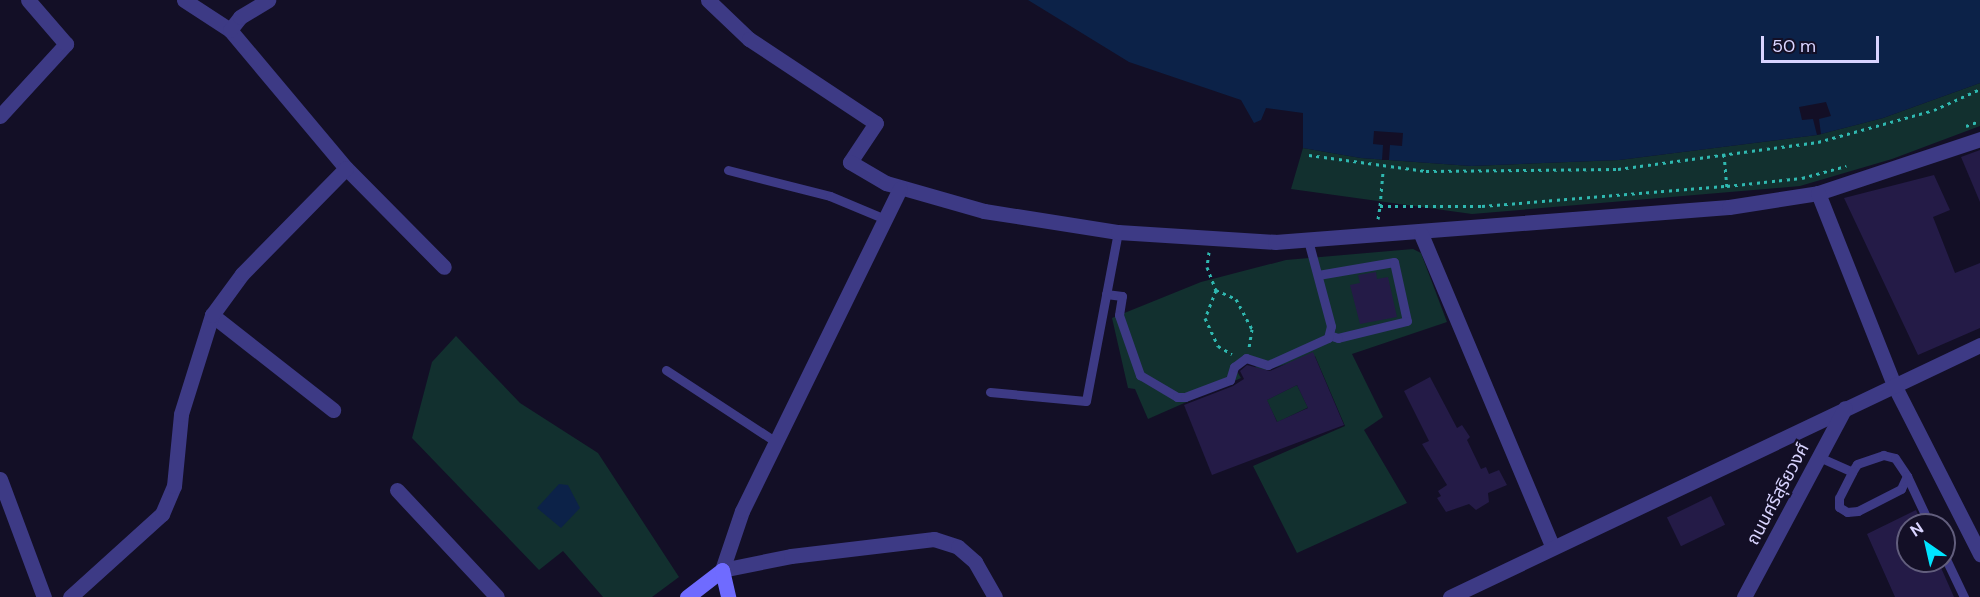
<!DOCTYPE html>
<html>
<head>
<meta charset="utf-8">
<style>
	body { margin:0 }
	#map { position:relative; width:1980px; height:597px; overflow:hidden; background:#130f26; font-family:"DM Sans","Noto Sans Thai",sans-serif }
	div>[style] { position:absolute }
	.green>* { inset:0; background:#12302f; transform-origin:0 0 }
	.water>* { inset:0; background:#0c2248 }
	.pier>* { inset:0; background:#130f26 }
	.building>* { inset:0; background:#241b47; transform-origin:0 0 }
	.path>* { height:3px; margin-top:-1.5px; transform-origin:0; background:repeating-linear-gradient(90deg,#2fb8b0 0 3px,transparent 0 7.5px) }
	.lane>* { height:9px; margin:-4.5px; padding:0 4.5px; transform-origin:4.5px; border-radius:4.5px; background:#3d3a85 }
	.street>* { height:15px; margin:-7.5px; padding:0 7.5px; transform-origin:7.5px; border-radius:7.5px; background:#3d3a85 }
	.secondary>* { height:15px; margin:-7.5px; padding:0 7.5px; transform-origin:7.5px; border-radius:7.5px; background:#6f6bff }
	span { translate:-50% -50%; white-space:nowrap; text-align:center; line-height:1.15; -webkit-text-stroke:4.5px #130f26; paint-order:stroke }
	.street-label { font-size:18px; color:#d9d4ff }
	.north { position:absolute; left:1896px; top:513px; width:60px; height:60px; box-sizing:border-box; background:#130f26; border:2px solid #625e7d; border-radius:50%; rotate:326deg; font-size:16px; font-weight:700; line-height:24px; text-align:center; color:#d9d4ff }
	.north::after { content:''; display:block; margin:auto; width:21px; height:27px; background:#00e5ff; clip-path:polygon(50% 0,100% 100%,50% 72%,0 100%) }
	.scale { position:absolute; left:1761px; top:36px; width:118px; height:27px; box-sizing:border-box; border:3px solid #d9d4ff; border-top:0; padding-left:8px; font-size:18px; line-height:21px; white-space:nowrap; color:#d9d4ff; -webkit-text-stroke:4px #130f26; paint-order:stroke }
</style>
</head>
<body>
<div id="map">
	<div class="green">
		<i style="clip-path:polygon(1980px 83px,1980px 126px,1892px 159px,1800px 186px,1472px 214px,1291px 189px,1303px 148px,1361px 158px,1471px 166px,1619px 160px,1817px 135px,1883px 118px)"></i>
		<i style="clip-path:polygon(1413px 249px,1421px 253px,1447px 322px,1352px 354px,1383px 417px,1364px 430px,1407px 503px,1297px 553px,1253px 466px,1345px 426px,1315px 356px,1259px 372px,1252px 361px,1235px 368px,1241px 378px,1148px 419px,1135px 389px,1128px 388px,1112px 318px,1201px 282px,1286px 260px)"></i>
		<i style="clip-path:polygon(456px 336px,520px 403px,598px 453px,679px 577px,652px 597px,603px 597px,563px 551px,539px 570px,412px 438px,432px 362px)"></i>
		<i style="left:1297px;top:385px;width:25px;height:34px;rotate:64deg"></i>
	</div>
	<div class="water">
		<i style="clip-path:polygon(1028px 0,1980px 0,1980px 83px,1883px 118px,1817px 135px,1619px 160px,1471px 166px,1361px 158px,1303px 148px,1303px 113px,1266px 108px,1261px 120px,1254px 123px,1241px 100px,1129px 62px)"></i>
		<i style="clip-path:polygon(559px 484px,568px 485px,580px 508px,561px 528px,537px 508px)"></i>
	</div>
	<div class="pier">
		<i style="clip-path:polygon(1826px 102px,1831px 116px,1819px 119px,1821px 134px,1817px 135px,1813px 119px,1802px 120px,1799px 107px)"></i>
		<i style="clip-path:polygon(1374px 131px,1403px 133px,1402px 146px,1390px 145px,1389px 160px,1382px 160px,1383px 145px,1373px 144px)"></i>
	</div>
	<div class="building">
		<i style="clip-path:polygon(1980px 150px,1980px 202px,1961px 157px)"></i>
		<i style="clip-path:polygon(1934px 175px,1950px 210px,1933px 217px,1955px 273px,1980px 263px,1980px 328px,1918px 355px,1844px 198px)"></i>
		<i style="clip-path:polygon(1376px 272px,1377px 279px,1388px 277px,1397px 317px,1360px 324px,1350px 285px,1360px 283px,1358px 275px)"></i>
		<i style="clip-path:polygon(evenodd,1313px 352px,1344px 425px,1212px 475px,1184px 405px,1233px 386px,1244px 379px,1240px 371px,1247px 365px,1270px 371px,1313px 352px,1297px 385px,1308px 408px,1277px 422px,1267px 400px,1297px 385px)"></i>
		<i style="clip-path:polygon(1430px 377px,1457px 428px,1462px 425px,1470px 437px,1467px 440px,1481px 469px,1486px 467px,1489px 474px,1499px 470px,1507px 485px,1488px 493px,1489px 502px,1476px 510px,1469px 504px,1446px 512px,1437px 498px,1441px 496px,1438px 491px,1447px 485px,1422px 444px,1429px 441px,1404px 391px)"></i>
		<i style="left:1711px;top:496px;width:32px;height:49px;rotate:64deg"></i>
		<i style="clip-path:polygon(1916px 510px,1923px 525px,1908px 525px,1908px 561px,1938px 561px,1954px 597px,1895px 597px,1867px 534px)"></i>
	</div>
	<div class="path">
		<i style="left:1966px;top:126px;width:15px;rotate:-20deg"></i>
		<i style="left:1724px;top:154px;width:34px;rotate:85deg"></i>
		<i style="left:1309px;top:155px;width:118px;rotate:7.8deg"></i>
		<i style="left:1426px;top:171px;width:192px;rotate:-0.6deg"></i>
		<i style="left:1618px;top:169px;width:202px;rotate:-7.7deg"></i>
		<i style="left:1818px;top:142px;width:120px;rotate:-15.4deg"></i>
		<i style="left:1934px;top:110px;width:51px;rotate:-24.5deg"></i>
		<i style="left:1380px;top:206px;width:37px;rotate:-85deg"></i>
		<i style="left:1378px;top:219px;width:13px;rotate:-81deg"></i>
		<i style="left:1380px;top:206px;width:102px"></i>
		<i style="left:1482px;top:206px;width:246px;rotate:-4.7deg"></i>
		<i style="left:1727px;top:186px;width:75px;rotate:-6.1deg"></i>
		<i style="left:1802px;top:178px;width:46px;rotate:-15.3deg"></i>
		<i style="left:1209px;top:252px;width:15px;rotate:98deg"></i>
		<i style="left:1207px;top:267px;width:25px;rotate:69deg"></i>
		<i style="left:1216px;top:290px;width:22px;rotate:24deg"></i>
		<i style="left:1236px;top:299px;width:34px;rotate:62deg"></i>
		<i style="left:1252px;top:329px;width:19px;rotate:99deg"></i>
		<i style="left:1216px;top:290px;width:30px;rotate:111deg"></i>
		<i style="left:1205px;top:318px;width:31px;rotate:65deg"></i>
		<i style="left:1218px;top:346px;width:16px;rotate:30deg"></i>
	</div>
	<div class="lane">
		<i style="left:728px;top:170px;width:105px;rotate:14.3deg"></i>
		<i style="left:830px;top:196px;width:60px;rotate:22.7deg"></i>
		<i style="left:1318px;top:275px;width:77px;rotate:-9.7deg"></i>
		<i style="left:1394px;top:262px;width:60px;rotate:77.6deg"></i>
		<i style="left:1407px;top:321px;width:71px;rotate:166.2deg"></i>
		<i style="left:1338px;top:338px;width:9px;rotate:-162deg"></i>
		<i style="left:1106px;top:294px;width:16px;rotate:7deg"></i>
		<i style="left:1122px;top:296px;width:19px;rotate:99deg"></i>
		<i style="left:1119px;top:315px;width:64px;rotate:70.7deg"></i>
		<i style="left:1140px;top:375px;width:43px;rotate:30.7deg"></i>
		<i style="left:1177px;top:397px;width:8px"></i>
		<i style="left:1185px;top:397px;width:48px;rotate:-20.7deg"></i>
		<i style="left:1230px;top:380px;width:14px;rotate:-73deg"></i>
		<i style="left:1234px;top:367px;width:15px;rotate:-37deg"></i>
		<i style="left:1246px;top:358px;width:23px;rotate:18deg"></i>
		<i style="left:1268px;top:365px;width:66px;rotate:-24.2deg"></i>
		<i style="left:1328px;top:338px;width:12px;rotate:-76deg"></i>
		<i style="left:1331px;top:326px;width:89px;rotate:-105deg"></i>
		<i style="left:666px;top:370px;width:131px;rotate:33.2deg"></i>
		<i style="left:990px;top:392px;width:96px;rotate:5.4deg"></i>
		<i style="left:1086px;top:401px;width:172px;rotate:-79.3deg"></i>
		<i style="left:1819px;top:457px;width:36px;rotate:24deg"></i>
		<i style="left:1852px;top:472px;width:9px;rotate:-58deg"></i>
		<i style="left:1857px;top:464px;width:28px;rotate:-19deg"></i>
		<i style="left:1883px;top:455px;width:12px;rotate:14deg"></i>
		<i style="left:1895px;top:458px;width:22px;rotate:56deg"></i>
		<i style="left:1907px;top:476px;width:14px;rotate:115deg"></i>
		<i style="left:1901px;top:489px;width:48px;rotate:152.9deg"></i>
		<i style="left:1858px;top:511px;width:11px;rotate:175deg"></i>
		<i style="left:1847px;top:512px;width:9px;rotate:-148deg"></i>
		<i style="left:1839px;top:507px;width:9px;rotate:-90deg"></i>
		<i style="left:1839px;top:498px;width:29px;rotate:-63deg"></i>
		<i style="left:1907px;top:476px;width:54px;rotate:64.9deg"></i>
		<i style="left:1944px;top:555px;width:47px;rotate:64.5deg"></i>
	</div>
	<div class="street">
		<i style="left:184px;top:0;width:55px;rotate:33.1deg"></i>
		<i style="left:230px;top:30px;width:180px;rotate:50deg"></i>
		<i style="left:346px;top:168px;width:139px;rotate:45.3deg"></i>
		<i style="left:708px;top:0;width:57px;rotate:43.6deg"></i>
		<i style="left:749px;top:39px;width:152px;rotate:33.5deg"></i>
		<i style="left:876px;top:123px;width:47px;rotate:123.7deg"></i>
		<i style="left:850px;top:162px;width:42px;rotate:30.3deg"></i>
		<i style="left:886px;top:183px;width:102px;rotate:15.9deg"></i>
		<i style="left:984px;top:211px;width:136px;rotate:8.9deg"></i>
		<i style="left:1118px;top:232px;width:157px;rotate:3.6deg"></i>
		<i style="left:1275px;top:242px;width:455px;rotate:-4.4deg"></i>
		<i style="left:1729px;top:207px;width:90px;rotate:-8.9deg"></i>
		<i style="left:1818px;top:193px;width:171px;rotate:-18.4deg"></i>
		<i style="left:230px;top:30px;width:16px;rotate:-52deg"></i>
		<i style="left:240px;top:17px;width:33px;rotate:-31deg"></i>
		<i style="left:0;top:116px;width:98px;rotate:-47.5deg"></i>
		<i style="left:66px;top:44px;width:58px;rotate:-130.8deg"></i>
		<i style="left:1818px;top:193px;width:206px;rotate:68.4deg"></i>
		<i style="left:1894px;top:385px;width:190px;rotate:63deg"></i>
		<i style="left:1421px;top:234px;width:338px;rotate:67.2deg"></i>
		<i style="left:212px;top:315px;width:154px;rotate:38.1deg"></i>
		<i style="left:0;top:479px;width:126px;rotate:69.6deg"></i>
		<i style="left:397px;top:490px;width:146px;rotate:46.9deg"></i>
		<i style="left:722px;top:570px;width:62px;rotate:-71.3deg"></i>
		<i style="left:742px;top:511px;width:359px;rotate:-63.9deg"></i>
		<i style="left:722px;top:570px;width:70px;rotate:-11.5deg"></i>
		<i style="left:791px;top:556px;width:144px;rotate:-6.8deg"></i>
		<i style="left:934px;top:539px;width:25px;rotate:18deg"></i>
		<i style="left:958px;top:547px;width:23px;rotate:41deg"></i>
		<i style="left:975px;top:562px;width:40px;rotate:60.3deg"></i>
		<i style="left:70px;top:597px;width:124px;rotate:-42.1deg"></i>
		<i style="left:162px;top:514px;width:30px;rotate:-67deg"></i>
		<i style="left:174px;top:486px;width:72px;rotate:-84.4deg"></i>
		<i style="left:181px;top:414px;width:104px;rotate:-72.6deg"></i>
		<i style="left:212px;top:315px;width:51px;rotate:-53.8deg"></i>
		<i style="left:242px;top:274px;width:148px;rotate:-45.5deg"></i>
		<i style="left:1450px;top:597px;width:587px;rotate:-25.43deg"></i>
		<i style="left:1744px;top:597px;width:214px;rotate:-61.9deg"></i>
	</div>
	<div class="secondary">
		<i style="left:687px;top:597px;width:44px;rotate:-37.6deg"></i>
		<i style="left:722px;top:570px;width:28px;rotate:77deg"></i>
	</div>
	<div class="street-label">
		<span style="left:1778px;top:494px;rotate:-62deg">ถนนศรีสุริยวงศ์</span>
	</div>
	<div class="north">N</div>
	<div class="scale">50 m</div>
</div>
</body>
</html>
